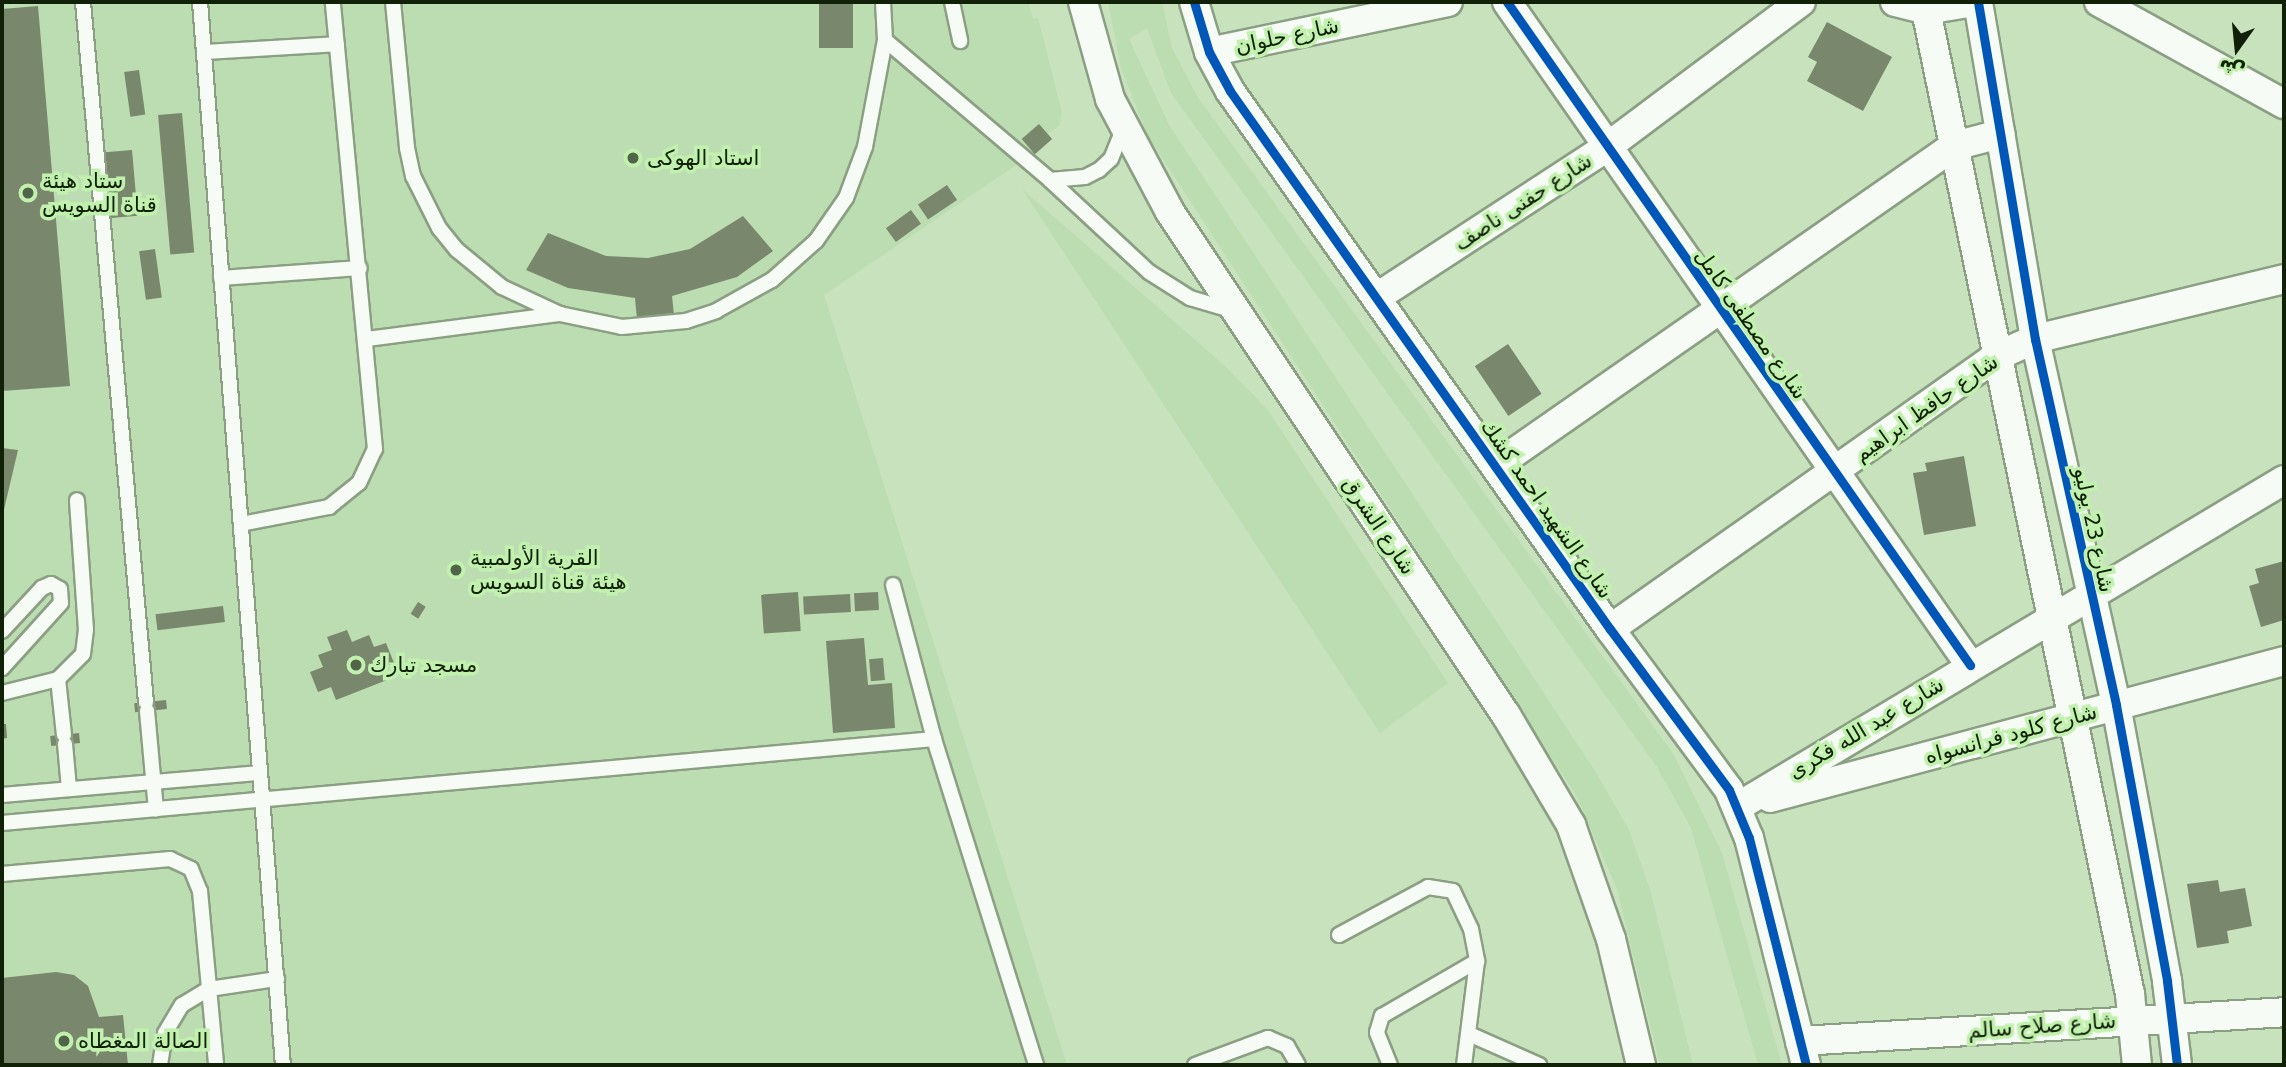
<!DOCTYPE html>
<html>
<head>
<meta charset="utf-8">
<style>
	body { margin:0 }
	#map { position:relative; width:2286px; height:1067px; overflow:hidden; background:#c8e2be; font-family:"DejaVu Sans",Vazirmatn,sans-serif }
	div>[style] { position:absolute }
	.green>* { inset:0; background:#bcdcb1 }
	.building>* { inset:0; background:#79876c; transform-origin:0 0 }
	.roads { filter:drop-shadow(2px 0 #8b9f83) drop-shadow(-2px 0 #8b9f83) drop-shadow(0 2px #8b9f83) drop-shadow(0 -2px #8b9f83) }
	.lane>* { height:14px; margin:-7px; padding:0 7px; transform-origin:7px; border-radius:7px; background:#f7fbf5 }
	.street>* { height:28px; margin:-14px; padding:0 14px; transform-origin:14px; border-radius:14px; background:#f7fbf5 }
	.cycleway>* { height:9px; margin:-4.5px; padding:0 4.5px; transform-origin:4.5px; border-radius:4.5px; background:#0057b8 }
	.dots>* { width:19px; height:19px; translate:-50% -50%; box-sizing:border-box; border:4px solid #c2f1af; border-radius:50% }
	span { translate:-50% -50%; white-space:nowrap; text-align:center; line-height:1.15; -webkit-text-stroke:7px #c2f1af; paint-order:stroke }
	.street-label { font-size:21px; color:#102108 }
	.poi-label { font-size:21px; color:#102108 }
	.left { translate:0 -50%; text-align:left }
	.frame { position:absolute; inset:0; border:4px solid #102108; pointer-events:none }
	.north { position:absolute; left:2202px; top:14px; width:70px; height:70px; -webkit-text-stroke:5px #c2f1af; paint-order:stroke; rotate:195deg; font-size:19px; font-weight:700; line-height:28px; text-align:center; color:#102108 }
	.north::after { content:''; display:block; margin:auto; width:24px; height:32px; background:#102108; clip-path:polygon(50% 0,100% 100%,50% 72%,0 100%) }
</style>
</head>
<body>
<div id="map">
	<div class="green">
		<i style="clip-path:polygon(2px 2px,1028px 2px,1033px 19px,1038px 18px,1062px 114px,1059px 126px,1048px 134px,1052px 139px,1035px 155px,1029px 148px,1016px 158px,1019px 163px,824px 295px,1067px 1065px,2px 1065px)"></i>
		<i style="clip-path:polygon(1108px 2px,1162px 2px,1172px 48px,1197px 96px,1674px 755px,1722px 853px,1782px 1065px,1758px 1065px,1691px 828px,1657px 767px,1171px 93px,1147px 28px,1129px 39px,1169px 125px,1597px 774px,1629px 830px,1650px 890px,1693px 1065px,1660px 1065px,1617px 889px,1576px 795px,1148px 136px,1121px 68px)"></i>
		<i style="clip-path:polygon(1022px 189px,1224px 365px,1267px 409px,1448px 683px,1380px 733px)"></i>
	</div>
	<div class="building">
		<i style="left:819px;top:2px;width:34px;height:46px"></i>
		<i style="clip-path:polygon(38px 6px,70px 386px,2px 391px,2px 9px)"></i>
		<i style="clip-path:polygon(1827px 22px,1892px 57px,1863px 111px,1807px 81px,1817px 62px,1808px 57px)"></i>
		<i style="left:139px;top:70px;width:45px;height:15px;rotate:82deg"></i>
		<i style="left:182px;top:113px;width:140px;height:24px;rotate:85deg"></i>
		<i style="left:1039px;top:124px;width:20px;height:23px;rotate:49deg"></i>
		<i style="left:132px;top:150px;width:66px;height:27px;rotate:85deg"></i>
		<i style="left:947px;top:185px;width:18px;height:35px;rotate:56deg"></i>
		<i style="left:911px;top:210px;width:17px;height:31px;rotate:54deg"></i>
		<i style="clip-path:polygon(743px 216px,773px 251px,737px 277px,672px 296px,674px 315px,637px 319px,635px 298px,568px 288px,526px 270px,548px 233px,606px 256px,648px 258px,690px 249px)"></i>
		<i style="left:155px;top:249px;width:49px;height:16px;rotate:82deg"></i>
		<i style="left:1508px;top:344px;width:60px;height:40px;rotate:56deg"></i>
		<i style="clip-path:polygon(2px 448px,18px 450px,2px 518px)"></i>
		<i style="clip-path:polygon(1964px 456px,1976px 526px,1924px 535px,1913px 473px,1927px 471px,1925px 463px)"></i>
		<i style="clip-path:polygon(2284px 561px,2284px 620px,2261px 627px,2249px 586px,2259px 583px,2255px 569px)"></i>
		<i style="left:798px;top:592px;width:39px;height:37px;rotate:86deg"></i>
		<i style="left:878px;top:592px;width:18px;height:24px;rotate:87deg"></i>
		<i style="left:850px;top:594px;width:18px;height:47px;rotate:87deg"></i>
		<i style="left:418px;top:602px;width:9px;height:14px;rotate:32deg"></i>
		<i style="left:223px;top:606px;width:16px;height:68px;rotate:83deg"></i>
		<i style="clip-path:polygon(347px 630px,352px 642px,369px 635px,374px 647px,386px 643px,394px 663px,382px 667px,387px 680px,336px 700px,331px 687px,318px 692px,310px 672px,323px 667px,318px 655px,332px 650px,327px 637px)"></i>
		<i style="clip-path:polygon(864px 638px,868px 685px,892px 683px,895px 728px,833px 733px,826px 641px)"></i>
		<i style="left:883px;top:658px;width:22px;height:14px;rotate:85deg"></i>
		<i style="left:166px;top:700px;width:9px;height:32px;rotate:84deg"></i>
		<i style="clip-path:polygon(2px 724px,6px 724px,7px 738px,2px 739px)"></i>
		<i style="left:79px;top:733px;width:10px;height:29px;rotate:84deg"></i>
		<i style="clip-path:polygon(2218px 880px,2220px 892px,2245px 888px,2252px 926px,2227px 931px,2229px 943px,2197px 948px,2187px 884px)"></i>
		<i style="clip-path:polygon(56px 972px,74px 975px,88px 986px,99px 1017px,123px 1015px,128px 1065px,2px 1065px,2px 978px)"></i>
	</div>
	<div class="roads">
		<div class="lane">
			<i style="left:83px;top:2px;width:703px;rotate:84.86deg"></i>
			<i style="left:200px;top:2px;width:1066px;rotate:85.54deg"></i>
			<i style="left:393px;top:2px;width:147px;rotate:84.5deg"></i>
			<i style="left:407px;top:148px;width:29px;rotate:78deg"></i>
			<i style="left:413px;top:176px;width:58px;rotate:63.4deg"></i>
			<i style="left:439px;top:228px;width:28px;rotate:51deg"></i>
			<i style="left:457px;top:250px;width:58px;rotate:39.4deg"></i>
			<i style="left:502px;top:287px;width:64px;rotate:25deg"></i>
			<i style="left:560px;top:314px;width:63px;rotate:11.8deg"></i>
			<i style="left:622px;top:327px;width:64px;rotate:-5.4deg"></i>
			<i style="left:686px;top:321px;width:32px;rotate:-18deg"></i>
			<i style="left:716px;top:311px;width:64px;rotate:-29deg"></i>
			<i style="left:772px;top:280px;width:59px;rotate:-41.6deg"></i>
			<i style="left:816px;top:241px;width:52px;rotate:-55.1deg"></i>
			<i style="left:846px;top:198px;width:54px;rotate:-69.6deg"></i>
			<i style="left:865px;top:147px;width:109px;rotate:-79.4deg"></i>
			<i style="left:885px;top:40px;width:38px;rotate:-93deg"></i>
			<i style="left:952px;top:2px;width:40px;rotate:78deg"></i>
			<i style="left:885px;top:40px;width:216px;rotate:40.3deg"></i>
			<i style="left:1050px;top:180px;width:135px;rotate:42.9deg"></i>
			<i style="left:1149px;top:272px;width:49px;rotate:32.4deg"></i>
			<i style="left:1190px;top:298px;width:46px;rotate:16.5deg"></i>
			<i style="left:204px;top:52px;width:133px;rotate:-3.4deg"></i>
			<i style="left:1050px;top:180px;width:35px;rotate:-5deg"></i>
			<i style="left:1085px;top:177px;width:16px;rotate:-27deg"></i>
			<i style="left:1099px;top:170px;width:16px;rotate:-43deg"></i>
			<i style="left:1111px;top:159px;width:31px;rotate:-68deg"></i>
			<i style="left:221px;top:278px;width:139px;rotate:-4.1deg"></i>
			<i style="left:367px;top:339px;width:195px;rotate:-7.4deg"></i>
			<i style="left:241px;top:524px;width:90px;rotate:-10.9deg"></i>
			<i style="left:329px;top:507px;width:38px;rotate:-39deg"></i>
			<i style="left:359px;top:483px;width:38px;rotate:-65deg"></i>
			<i style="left:375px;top:449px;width:449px;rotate:-95.4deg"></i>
			<i style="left:893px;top:585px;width:159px;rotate:75.1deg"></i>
			<i style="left:934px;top:739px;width:342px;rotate:72.6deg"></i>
			<i style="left:2px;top:631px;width:59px;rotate:-47.1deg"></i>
			<i style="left:42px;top:588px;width:10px;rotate:-24deg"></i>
			<i style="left:51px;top:584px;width:10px;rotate:29deg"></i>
			<i style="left:60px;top:589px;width:14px;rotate:86deg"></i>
			<i style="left:61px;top:603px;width:88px;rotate:132.2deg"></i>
			<i style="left:58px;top:679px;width:56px;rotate:83.9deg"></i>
			<i style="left:2px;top:693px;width:58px;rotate:-14deg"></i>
			<i style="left:58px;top:679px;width:35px;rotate:-45deg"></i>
			<i style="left:83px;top:654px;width:24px;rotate:-83deg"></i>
			<i style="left:86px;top:630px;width:130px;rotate:-94deg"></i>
			<i style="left:147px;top:711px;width:99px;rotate:84.8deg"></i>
			<i style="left:65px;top:744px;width:45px;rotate:84.9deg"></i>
			<i style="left:2px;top:795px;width:259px;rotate:-4.9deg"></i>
			<i style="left:2px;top:823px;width:936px;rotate:-5.15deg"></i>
			<i style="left:2px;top:874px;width:169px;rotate:-5.1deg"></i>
			<i style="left:170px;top:859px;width:23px;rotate:25deg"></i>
			<i style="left:191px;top:869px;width:24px;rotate:68deg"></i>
			<i style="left:200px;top:891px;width:175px;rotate:84.7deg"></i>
			<i style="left:1339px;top:935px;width:101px;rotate:-28.3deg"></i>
			<i style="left:1428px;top:887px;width:25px;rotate:9deg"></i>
			<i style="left:1453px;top:891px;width:42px;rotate:64.7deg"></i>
			<i style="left:1471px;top:929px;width:33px;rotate:79deg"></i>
			<i style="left:1477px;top:961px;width:105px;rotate:97.1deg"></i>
			<i style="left:1469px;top:1034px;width:77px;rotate:23.9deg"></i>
			<i style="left:160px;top:1065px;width:32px;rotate:-81deg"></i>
			<i style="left:165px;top:1033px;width:33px;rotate:-59deg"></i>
			<i style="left:182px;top:1005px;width:31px;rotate:-31deg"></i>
			<i style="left:209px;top:989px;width:69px;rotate:-8.4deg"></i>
			<i style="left:1195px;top:1065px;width:78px;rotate:-20.3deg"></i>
			<i style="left:1268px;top:1038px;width:21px;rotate:23deg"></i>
			<i style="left:1287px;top:1046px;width:22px;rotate:60deg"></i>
			<i style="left:1390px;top:1065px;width:35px;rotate:-112deg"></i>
			<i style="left:1377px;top:1032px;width:17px;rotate:-73deg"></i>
			<i style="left:1382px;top:1016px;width:110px;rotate:-30.1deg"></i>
		</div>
		<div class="street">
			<i style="left:1083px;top:2px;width:101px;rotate:74.4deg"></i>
			<i style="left:1110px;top:99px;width:128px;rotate:62deg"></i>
			<i style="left:1170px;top:212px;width:605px;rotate:56.26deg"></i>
			<i style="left:1506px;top:715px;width:128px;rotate:59.4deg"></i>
			<i style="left:1571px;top:825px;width:121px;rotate:70.7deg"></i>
			<i style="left:1611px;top:939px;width:130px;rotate:76.6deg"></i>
			<i style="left:1194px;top:2px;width:52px;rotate:73.3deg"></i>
			<i style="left:1209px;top:52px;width:44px;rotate:61.7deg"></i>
			<i style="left:1230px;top:91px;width:659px;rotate:54.77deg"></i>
			<i style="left:1610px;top:629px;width:200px;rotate:53.5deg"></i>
			<i style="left:1729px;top:790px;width:52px;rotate:67.4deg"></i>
			<i style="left:1749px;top:838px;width:234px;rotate:75.9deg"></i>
			<i style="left:1507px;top:2px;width:809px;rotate:55.07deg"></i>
			<i style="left:1895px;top:2px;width:32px;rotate:14deg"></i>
			<i style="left:1926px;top:10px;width:49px;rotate:-9.5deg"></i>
			<i style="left:1978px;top:2px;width:342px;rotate:80.4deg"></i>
			<i style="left:2035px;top:339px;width:375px;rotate:77.5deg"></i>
			<i style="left:2116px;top:705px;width:281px;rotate:79.5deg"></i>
			<i style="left:2167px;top:981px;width:85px;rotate:83.2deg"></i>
			<i style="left:2099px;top:2px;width:211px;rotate:28.9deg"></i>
			<i style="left:1926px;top:10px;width:1005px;rotate:78.29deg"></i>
			<i style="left:2130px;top:994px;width:71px;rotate:84.4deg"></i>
			<i style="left:1209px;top:52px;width:244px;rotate:-11.8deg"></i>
			<i style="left:1377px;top:297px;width:275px;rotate:-33.1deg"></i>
			<i style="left:1607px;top:147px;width:242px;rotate:-36.8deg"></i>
			<i style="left:1495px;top:466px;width:560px;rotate:-34.88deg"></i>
			<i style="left:1954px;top:146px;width:48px;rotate:-14.6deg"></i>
			<i style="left:1610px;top:629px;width:471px;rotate:-35.2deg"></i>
			<i style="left:1995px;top:357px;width:44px;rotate:-24.2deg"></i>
			<i style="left:2035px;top:339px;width:256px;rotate:-13.5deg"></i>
			<i style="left:1770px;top:798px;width:532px;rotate:-14.92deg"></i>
			<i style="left:1739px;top:806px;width:635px;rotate:-30.89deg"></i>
			<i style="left:1800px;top:1041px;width:485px;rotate:-3.4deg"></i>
		</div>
	</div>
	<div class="cycleway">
		<i style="left:1194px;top:2px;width:52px;rotate:73.3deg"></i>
		<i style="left:1209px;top:52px;width:44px;rotate:61.7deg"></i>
		<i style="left:1230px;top:91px;width:659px;rotate:54.77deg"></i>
		<i style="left:1610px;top:629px;width:200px;rotate:53.5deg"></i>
		<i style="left:1729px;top:790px;width:52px;rotate:67.4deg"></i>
		<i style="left:1749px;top:838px;width:234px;rotate:75.9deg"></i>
		<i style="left:1507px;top:2px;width:809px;rotate:55.07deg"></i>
		<i style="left:1978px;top:2px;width:342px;rotate:80.4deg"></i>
		<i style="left:2035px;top:339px;width:375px;rotate:77.5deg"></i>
		<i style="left:2116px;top:705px;width:281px;rotate:79.5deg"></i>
		<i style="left:2167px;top:981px;width:85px;rotate:83.2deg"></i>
	</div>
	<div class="dots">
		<i style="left:633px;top:158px;background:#506548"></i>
		<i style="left:28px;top:193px;background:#506548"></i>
		<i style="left:456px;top:570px;background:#506548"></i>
		<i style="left:356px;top:665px;background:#506548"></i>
		<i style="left:64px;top:1041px;background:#506548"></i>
	</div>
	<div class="street-label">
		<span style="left:1287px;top:36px;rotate:-12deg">شارع حلوان</span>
		<span style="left:1523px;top:202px;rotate:-33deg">شارع حفنى ناصف</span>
		<span style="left:1751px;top:324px;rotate:55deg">شارع مصطفى كامل</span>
		<span style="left:1926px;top:408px;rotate:-35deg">شارع حافظ ابراهيم</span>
		<span style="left:1547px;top:509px;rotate:55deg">شارع الشهيد احمد كشك</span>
		<span style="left:1379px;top:526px;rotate:56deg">شارع الشرق</span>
		<span style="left:2094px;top:530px;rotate:78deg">شارع 23 يوليو</span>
		<span style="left:1866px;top:728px;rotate:-31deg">شارع عبد الله فكرى</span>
		<span style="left:2011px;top:734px;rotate:-15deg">شارع كلود فرانسواه</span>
		<span style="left:2042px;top:1026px;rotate:-4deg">شارع صلاح سالم</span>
	</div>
	<div class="poi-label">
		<span class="left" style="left:647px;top:158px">استاد الهوكى</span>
		<span class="left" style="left:42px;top:193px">ستاد هيئة<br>قناة السويس</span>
		<span class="left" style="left:470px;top:570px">القرية الأولمبية<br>هيئة قناة السويس</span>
		<span class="left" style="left:370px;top:665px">مسجد تبارك</span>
		<span class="left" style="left:78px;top:1041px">الصالة المغطاه</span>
	</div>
	<div class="frame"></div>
	<div class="north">ش</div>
</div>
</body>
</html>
